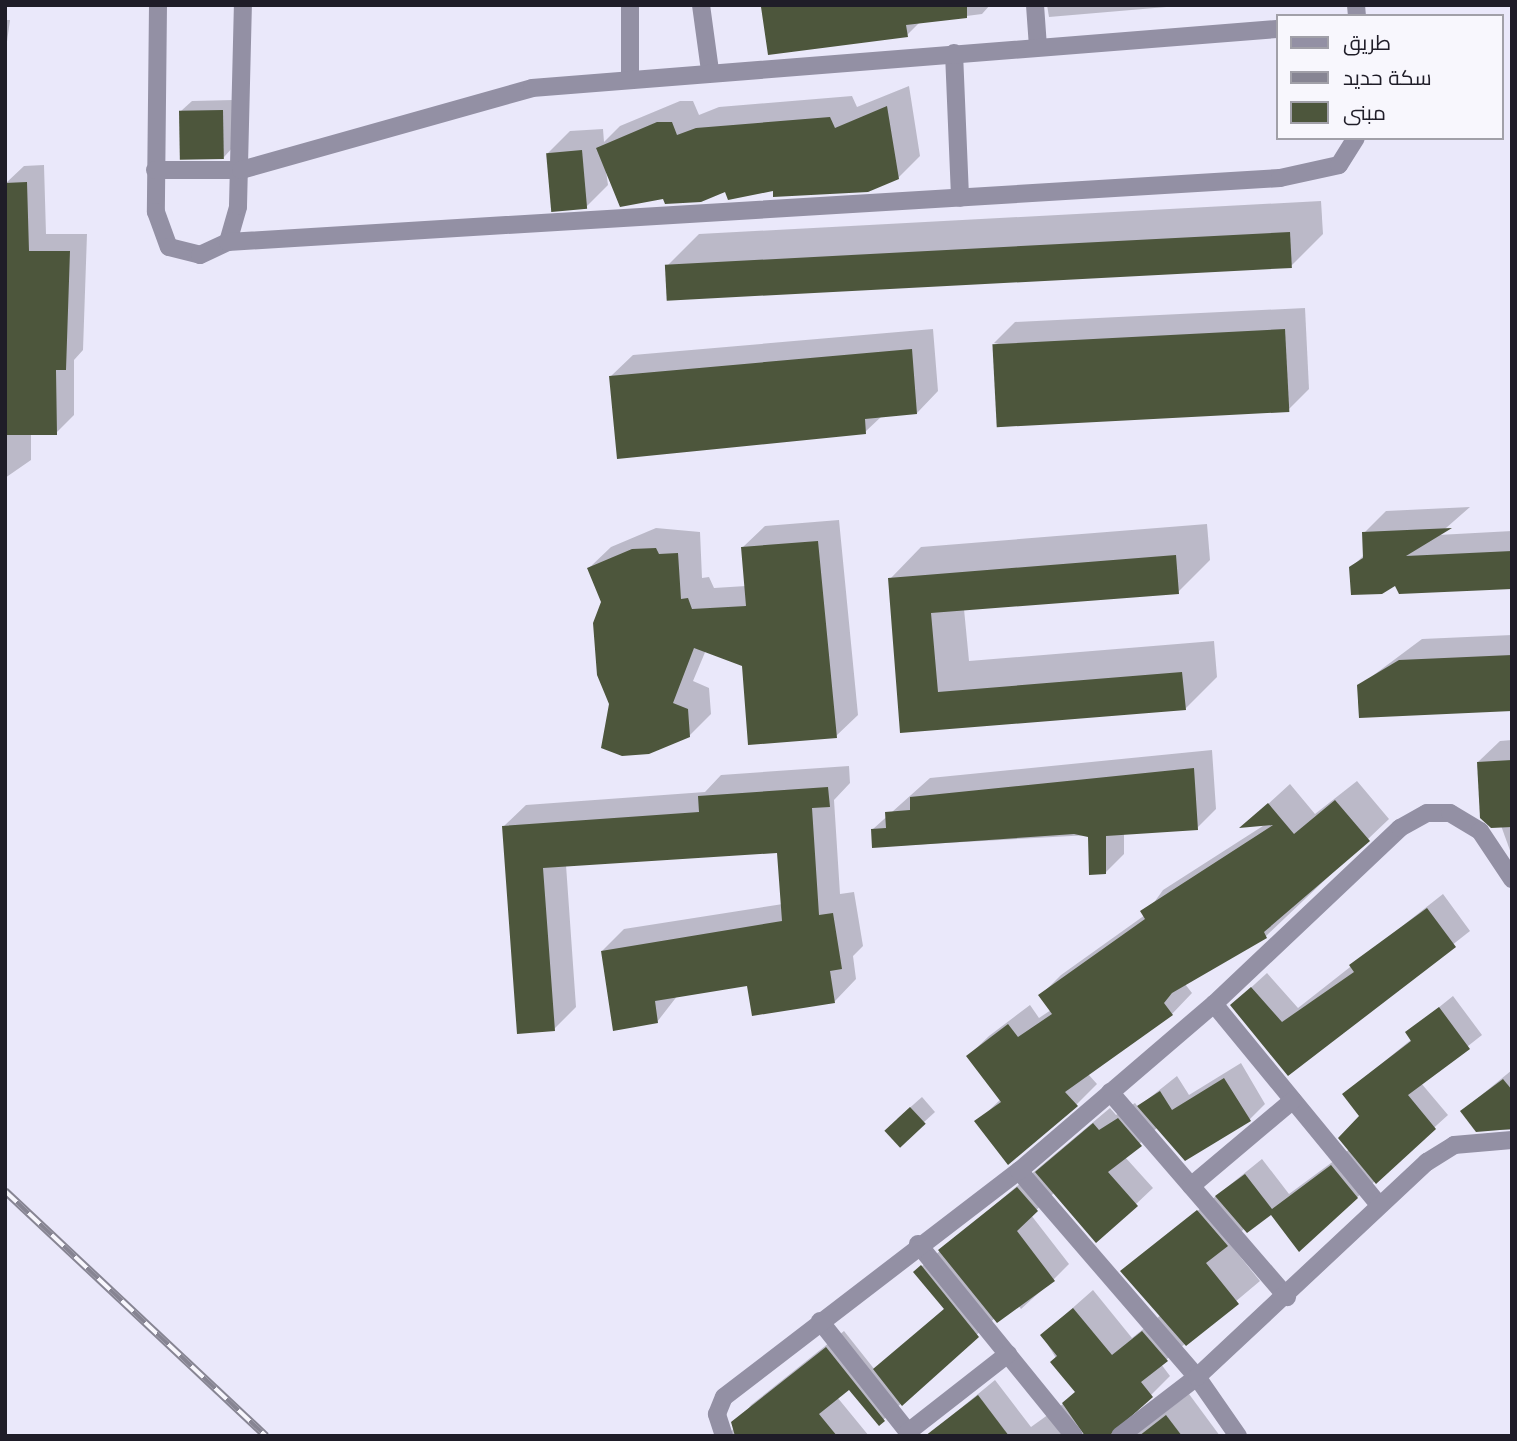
<!DOCTYPE html>
<html>
<head>
<meta charset="utf-8">
<style>
	body { margin:0 }
	#map { position:relative; width:1517px; height:1441px; overflow:hidden; background:#eae8fa; font-family:"DM Sans",Cairo,sans-serif }
	div>[style] { position:absolute }
	.shadow>* { inset:0; background:#0003 }
	.building>* { inset:0; background:#4d563c; transform-origin:0 0 }
	.street>* { height:18px; margin:-9px; padding:0 9px; transform-origin:9px; border-radius:9px; background:#9390a4 }
	.rail>* { height:8px; margin-top:-4px; transform-origin:0; background:repeating-linear-gradient(90deg,#f8f7fd 0 16px,#878593 0 32px); box-sizing:border-box; border-block:2px solid #878593 }
	span { translate:-50% -50%; white-space:nowrap; text-align:center; line-height:1.15; -webkit-text-stroke:7px #f8f7fd; paint-order:stroke }
	.frame { position:absolute; inset:0; border:7px solid #1f1d28; pointer-events:none }
	.legend { position:absolute; left:1276px; top:14px; width:228px; height:126px; box-sizing:border-box; background:#f8f7fd; border:2px solid #a1a0a8; margin:0; padding:9px 12px; list-style:none; font-size:21px; color:#1f1d28 }
	.legend li { display:flex; align-items:center; gap:14px; height:35px }
	.legend b { width:35px; border:2px solid #a1a0a8 }
</style>
</head>
<body>
<div id="map">
	<div class="shadow">
		<i style="clip-path:polygon(990px 5px,982px 14px,920px 22px,907px 35px,763px 7px)"></i>
		<i style="clip-path:polygon(1047px 5px,1190px 5px,1049px 17px)"></i>
		<i style="clip-path:polygon(5px 20px,10px 20px,5px 56px)"></i>
		<i style="clip-path:polygon(909px 86px,920px 156px,898px 178px,664px 197px,606px 171px,608px 185px,586px 207px,548px 153px,570px 131px,603px 129px,604px 142px,620px 126px,680px 101px,693px 101px,699px 115px,719px 107px,852px 96px,857px 107px)"></i>
		<i style="clip-path:polygon(233px 100px,234px 146px,224px 157px,181px 111px,192px 101px)"></i>
		<i style="clip-path:polygon(44px 165px,46px 234px,87px 234px,83px 350px,74px 360px,74px 415px,56px 433px,31px 433px,31px 460px,5px 478px,6px 183px,24px 166px)"></i>
		<i style="clip-path:polygon(1321px 201px,1323px 234px,1291px 266px,667px 266px,699px 234px)"></i>
		<i style="clip-path:polygon(1305px 308px,1309px 389px,1288px 410px,994px 343px,1015px 322px)"></i>
		<i style="clip-path:polygon(933px 329px,938px 391px,917px 413px,882px 416px,865px 432px,611px 376px,633px 355px)"></i>
		<i style="clip-path:polygon(1470px 507px,1438px 535px,1512px 531px,1512px 587px,1395px 584px,1351px 568px,1365px 554px,1364px 533px,1386px 511px)"></i>
		<i style="clip-path:polygon(839px 520px,858px 715px,836px 736px,744px 665px,706px 650px,693px 681px,709px 688px,711px 714px,689px 736px,611px 704px,603px 602px,589px 568px,611px 547px,656px 528px,700px 532px,702px 578px,709px 577px,714px 588px,746px 586px,743px 547px,765px 526px)"></i>
		<i style="clip-path:polygon(1207px 524px,1210px 560px,1178px 592px,964px 609px,969px 661px,1214px 641px,1217px 677px,1185px 709px,902px 732px,890px 579px,921px 547px)"></i>
		<i style="clip-path:polygon(1512px 635px,1512px 709px,1359px 686px,1422px 639px)"></i>
		<i style="clip-path:polygon(1512px 740px,1512px 856px,1478px 762px,1500px 741px)"></i>
		<i style="clip-path:polygon(1212px 750px,1216px 809px,1197px 828px,1124px 833px,1124px 854px,1105px 873px,1090px 835px,874px 847px,873px 829px,930px 778px)"></i>
		<i style="clip-path:polygon(849px 766px,850px 783px,834px 800px,840px 894px,854px 892px,863px 946px,853px 956px,856px 979px,835px 1001px,748px 984px,678px 995px,657px 1022px,602px 951px,624px 929px,783px 904px,779px 851px,566px 865px,576px 1007px,554px 1029px,504px 826px,526px 805px,705px 792px,721px 775px)"></i>
		<i style="clip-path:polygon(1357px 781px,1389px 819px,1266px 936px,1185px 984px,1192px 993px,1172px 1014px,1088px 1074px,1097px 1084px,1076px 1105px,977px 1122px,1001px 1099px,968px 1056px,989px 1036px,1030px 1005px,1039px 1018px,1051px 1010px,1040px 996px,1061px 975px,1145px 915px,1163px 890px,1266px 824px,1244px 826px,1290px 784px,1315px 814px)"></i>
		<i style="clip-path:polygon(1443px 894px,1470px 931px,1288px 1074px,1232px 1005px,1267px 973px,1298px 1008px)"></i>
		<i style="clip-path:polygon(1453px 996px,1482px 1035px,1421px 1083px,1448px 1115px,1300px 1249px,1271px 1212px,1245px 1228px,1229px 1243px,1260px 1281px,1161px 1364px,1170px 1376px,1151px 1395px,1071px 1436px,945px 1436px,938px 1427px,995px 1380px,1031px 1427px,1063px 1404px,1076px 1391px,1042px 1335px,1093px 1290px,1132px 1338px,1161px 1315px,1123px 1271px,1262px 1159px,1289px 1194px,1350px 1149px,1361px 1116px,1344px 1094px,1412px 1039px,1407px 1033px)"></i>
		<i style="clip-path:polygon(1241px 1063px,1265px 1104px,1249px 1120px,1158px 1127px,1125px 1157px,1153px 1188px,1097px 1241px,1055px 1192px,1031px 1215px,1069px 1264px,1054px 1279px,1021px 1309px,1018px 1305px,995px 1318px,883px 1420px,849px 1388px,837px 1397px,869px 1436px,728px 1436px,751px 1405px,844px 1331px,875px 1370px,945px 1308px,915px 1272px,1110px 1108px,1116px 1115px,1135px 1103px,1138px 1107px,1177px 1076px,1189px 1095px)"></i>
		<i style="clip-path:polygon(1512px 1070px,1512px 1130px,1477px 1130px,1462px 1111px)"></i>
		<i style="clip-path:polygon(922px 1097px,935px 1112px,900px 1144px,897px 1119px)"></i>
		<i style="clip-path:polygon(1189px 1394px,1220px 1436px,1134px 1436px)"></i>
	</div>
	<div class="building">
		<i style="clip-path:polygon(967px 5px,967px 18px,906px 25px,908px 37px,768px 55px,761px 7px)"></i>
		<i style="clip-path:polygon(887px 106px,899px 179px,868px 192px,773px 197px,773px 191px,728px 200px,725px 192px,701px 202px,665px 204px,663px 199px,620px 207px,596px 148px,657px 122px,672px 122px,677px 135px,696px 128px,830px 117px,835px 128px)"></i>
		<i style="left:223px;top:110px;width:49px;height:44px;rotate:89deg"></i>
		<i style="left:582px;top:150px;width:59px;height:36px;rotate:85deg"></i>
		<i style="clip-path:polygon(27px 182px,29px 251px,70px 251px,66px 370px,56px 370px,57px 435px,5px 435px,5px 183px)"></i>
		<i style="left:1290px;top:232px;width:36px;height:626px;rotate:87deg"></i>
		<i style="left:1285px;top:329px;width:83px;height:293px;rotate:87deg"></i>
		<i style="clip-path:polygon(912px 349px,917px 414px,865px 419px,866px 434px,617px 459px,609px 376px)"></i>
		<i style="clip-path:polygon(1452px 528px,1406px 556px,1512px 551px,1512px 589px,1399px 594px,1395px 586px,1382px 594px,1351px 595px,1349px 567px,1363px 558px,1362px 532px)"></i>
		<i style="clip-path:polygon(818px 541px,837px 738px,748px 745px,742px 666px,694px 648px,673px 703px,688px 709px,690px 737px,649px 754px,622px 756px,601px 748px,609px 704px,597px 675px,593px 623px,601px 602px,587px 568px,632px 549px,656px 548px,659px 554px,678px 553px,681px 599px,688px 598px,692px 609px,746px 606px,741px 547px)"></i>
		<i style="clip-path:polygon(1176px 555px,1179px 594px,931px 613px,938px 692px,1182px 672px,1186px 710px,900px 733px,888px 578px)"></i>
		<i style="clip-path:polygon(1512px 655px,1512px 711px,1359px 718px,1357px 685px,1399px 660px)"></i>
		<i style="clip-path:polygon(1512px 760px,1512px 827px,1491px 828px,1480px 818px,1477px 762px)"></i>
		<i style="clip-path:polygon(1194px 768px,1198px 830px,1106px 836px,1106px 874px,1089px 875px,1088px 837px,1074px 834px,872px 848px,871px 829px,886px 828px,885px 812px,910px 810px,910px 797px)"></i>
		<i style="clip-path:polygon(828px 787px,830px 807px,812px 808px,819px 915px,833px 913px,842px 969px,830px 971px,835px 1003px,752px 1016px,747px 986px,655px 1001px,658px 1023px,613px 1031px,601px 951px,782px 921px,777px 853px,543px 868px,555px 1031px,517px 1034px,502px 826px,699px 812px,698px 796px)"></i>
		<i style="clip-path:polygon(1335px 800px,1370px 841px,1264px 932px,1267px 938px,1172px 993px,1164px 1003px,1173px 1015px,1065px 1092px,1078px 1106px,1008px 1165px,974px 1121px,1001px 1102px,966px 1056px,1008px 1024px,1018px 1037px,1052px 1014px,1038px 995px,1145px 919px,1140px 911px,1273px 825px,1239px 828px,1268px 803px,1294px 834px)"></i>
		<i style="clip-path:polygon(1427px 908px,1456px 947px,1288px 1076px,1230px 1005px,1251px 987px,1282px 1022px,1354px 972px,1349px 965px)"></i>
		<i style="clip-path:polygon(1439px 1007px,1470px 1049px,1408px 1095px,1436px 1129px,1376px 1184px,1338px 1138px,1359px 1116px,1342px 1094px,1411px 1041px,1405px 1032px)"></i>
		<i style="clip-path:polygon(1224px 1078px,1251px 1121px,1185px 1161px,1137px 1106px,1160px 1091px,1172px 1110px)"></i>
		<i style="clip-path:polygon(1503px 1079px,1512px 1090px,1512px 1129px,1476px 1132px,1460px 1111px)"></i>
		<i style="left:910px;top:1107px;width:23px;height:35px;rotate:47deg"></i>
		<i style="clip-path:polygon(1118px 1118px,1142px 1146px,1108px 1172px,1138px 1206px,1096px 1243px,1035px 1172px,1093px 1123px,1099px 1130px)"></i>
		<i style="clip-path:polygon(1331px 1165px,1358px 1198px,1299px 1252px,1271px 1215px,1247px 1233px,1215px 1196px,1245px 1174px,1272px 1209px)"></i>
		<i style="clip-path:polygon(1017px 1187px,1038px 1211px,1017px 1231px,1055px 1281px,997px 1323px,938px 1250px)"></i>
		<i style="clip-path:polygon(1197px 1210px,1228px 1246px,1206px 1263px,1239px 1304px,1186px 1346px,1120px 1271px)"></i>
		<i style="clip-path:polygon(921px 1265px,979px 1337px,902px 1406px,873px 1369px,944px 1309px,913px 1272px)"></i>
		<i style="clip-path:polygon(1073px 1308px,1112px 1355px,1142px 1331px,1168px 1361px,1141px 1382px,1153px 1397px,1109px 1436px,1085px 1436px,1062px 1403px,1075px 1392px,1050px 1362px,1057px 1356px,1040px 1335px)"></i>
		<i style="clip-path:polygon(826px 1347px,885px 1421px,879px 1426px,849px 1390px,819px 1414px,837px 1436px,735px 1436px,731px 1422px)"></i>
		<i style="clip-path:polygon(978px 1395px,1009px 1436px,925px 1436px)"></i>
		<i style="clip-path:polygon(1166px 1415px,1182px 1436px,1139px 1436px)"></i>
	</div>
	<div class="street">
		<i style="left:158px;top:5px;width:207px;rotate:90.6deg"></i>
		<i style="left:156px;top:212px;width:37px;rotate:70deg"></i>
		<i style="left:169px;top:247px;width:32px;rotate:14deg"></i>
		<i style="left:200px;top:255px;width:31px;rotate:-25deg"></i>
		<i style="left:228px;top:242px;width:37px;rotate:-74deg"></i>
		<i style="left:238px;top:206px;width:201px;rotate:-88.6deg"></i>
		<i style="left:630px;top:5px;width:72px;rotate:90deg"></i>
		<i style="left:701px;top:5px;width:67px;rotate:82.2deg"></i>
		<i style="left:1035px;top:5px;width:42px;rotate:85.9deg"></i>
		<i style="left:1356px;top:5px;width:11px;rotate:85deg"></i>
		<i style="left:954px;top:53px;width:145px;rotate:87.6deg"></i>
		<i style="left:155px;top:170px;width:86px"></i>
		<i style="left:241px;top:170px;width:302px;rotate:-15.7deg"></i>
		<i style="left:532px;top:88px;width:747px;rotate:-4.53deg"></i>
		<i style="left:228px;top:242px;width:1054px;rotate:-3.48deg"></i>
		<i style="left:1280px;top:178px;width:60px;rotate:-12.4deg"></i>
		<i style="left:1339px;top:165px;width:32px;rotate:-58deg"></i>
		<i style="left:1214px;top:1004px;width:259px;rotate:50.6deg"></i>
		<i style="left:1110px;top:1092px;width:271px;rotate:49.2deg"></i>
		<i style="left:1019px;top:1171px;width:272px;rotate:49.2deg"></i>
		<i style="left:1197px;top:1377px;width:72px;rotate:55.2deg"></i>
		<i style="left:1191px;top:1186px;width:133px;rotate:-40.1deg"></i>
		<i style="left:918px;top:1244px;width:247px;rotate:50.9deg"></i>
		<i style="left:820px;top:1321px;width:147px;rotate:51.6deg"></i>
		<i style="left:908px;top:1432px;width:127px;rotate:-38deg"></i>
		<i style="left:724px;top:1436px;width:23px;rotate:-108deg"></i>
		<i style="left:717px;top:1414px;width:18px;rotate:-68deg"></i>
		<i style="left:724px;top:1397px;width:372px;rotate:-37.5deg"></i>
		<i style="left:1019px;top:1171px;width:257px;rotate:-40.6deg"></i>
		<i style="left:1214px;top:1004px;width:256px;rotate:-43.4deg"></i>
		<i style="left:1400px;top:828px;width:31px;rotate:-29deg"></i>
		<i style="left:1427px;top:813px;width:23px"></i>
		<i style="left:1450px;top:813px;width:35px;rotate:31deg"></i>
		<i style="left:1480px;top:831px;width:58px;rotate:56.3deg"></i>
		<i style="left:1120px;top:1436px;width:97px;rotate:-37.5deg"></i>
		<i style="left:1197px;top:1377px;width:315px;rotate:-43.1deg"></i>
		<i style="left:1427px;top:1162px;width:32px;rotate:-32deg"></i>
		<i style="left:1454px;top:1145px;width:58px;rotate:-4.9deg"></i>
	</div>
	<div class="rail">
		<i style="left:5px;top:1191px;width:358px;rotate:43.2deg"></i>
	</div>
	<div class="frame"></div>
	<ul class="legend">
	<li><b style="height:9px;background:#9390a4"></b>طريق</li>
	<li><b style="height:9px;background:#878593"></b>سكة حديد</li>
	<li><b style="height:19px;background:#4d563c"></b>مبنى</li>
	</ul>
</div>
</body>
</html>
